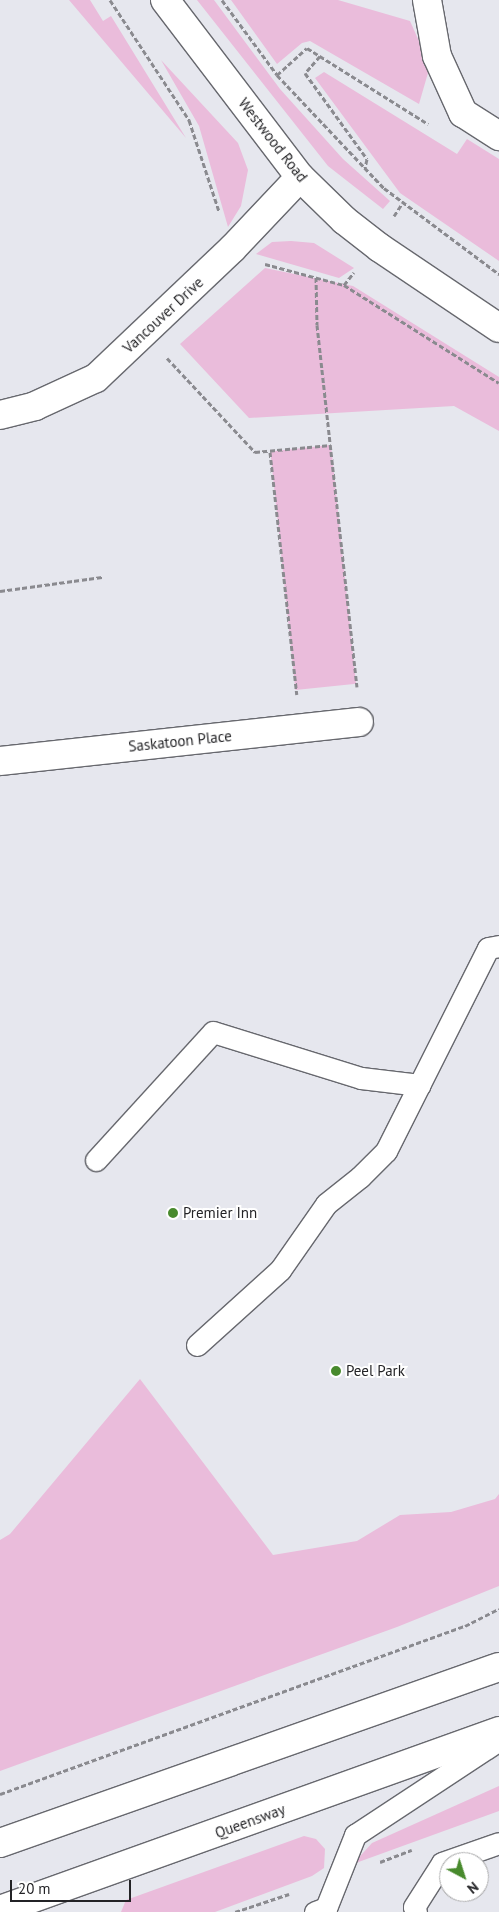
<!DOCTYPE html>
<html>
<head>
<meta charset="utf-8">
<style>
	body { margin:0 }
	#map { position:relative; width:499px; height:1912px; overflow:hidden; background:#e6e7ee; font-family:"PT Sans",sans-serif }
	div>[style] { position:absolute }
	.green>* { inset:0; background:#eabcdb; transform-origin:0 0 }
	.path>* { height:3px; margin-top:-1.5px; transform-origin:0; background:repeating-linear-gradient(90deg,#8a8a8f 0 5px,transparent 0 7.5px) }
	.roads { filter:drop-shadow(1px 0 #67686e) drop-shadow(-1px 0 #67686e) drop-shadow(0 1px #67686e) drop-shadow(0 -1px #67686e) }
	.lane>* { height:21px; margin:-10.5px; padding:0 10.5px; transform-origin:10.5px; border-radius:10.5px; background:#fff }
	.street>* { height:28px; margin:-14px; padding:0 14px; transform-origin:14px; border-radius:14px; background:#fff }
	.secondary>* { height:28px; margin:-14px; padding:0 14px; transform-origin:14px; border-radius:14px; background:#fff }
	.highway>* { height:28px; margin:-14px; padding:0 14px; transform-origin:14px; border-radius:14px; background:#fff }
	.dots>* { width:14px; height:14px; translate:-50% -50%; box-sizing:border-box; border:2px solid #fff; border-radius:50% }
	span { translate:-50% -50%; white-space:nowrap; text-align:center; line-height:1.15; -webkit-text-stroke:4px #fff; paint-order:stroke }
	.street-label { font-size:15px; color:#232326 }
	.poi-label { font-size:15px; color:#232326 }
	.left { translate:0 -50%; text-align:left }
	.north { position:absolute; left:439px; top:1852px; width:50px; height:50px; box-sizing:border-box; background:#fff; border:1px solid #a7a7a8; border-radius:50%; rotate:140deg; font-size:14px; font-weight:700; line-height:20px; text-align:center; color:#232326 }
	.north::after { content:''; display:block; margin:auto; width:18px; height:22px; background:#488a2d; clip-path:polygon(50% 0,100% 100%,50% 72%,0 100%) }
	.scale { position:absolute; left:10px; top:1880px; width:121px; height:22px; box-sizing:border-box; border:2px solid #232326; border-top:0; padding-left:6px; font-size:15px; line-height:18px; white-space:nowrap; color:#232326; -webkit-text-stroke:4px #fff; paint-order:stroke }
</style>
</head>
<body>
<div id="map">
	<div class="green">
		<i style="clip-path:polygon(69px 0,90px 0,103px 21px,111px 16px,186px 138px)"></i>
		<i style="clip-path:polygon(197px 0,214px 0,280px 89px,343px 159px,390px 201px,383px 209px,328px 166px)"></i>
		<i style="clip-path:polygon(231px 0,338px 0,410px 21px,430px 66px,419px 104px,310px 41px,302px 43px,277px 64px)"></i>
		<i style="clip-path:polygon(161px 60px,238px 143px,248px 170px,241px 206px,228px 227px,199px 126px)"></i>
		<i style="clip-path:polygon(324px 72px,457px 154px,467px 139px,499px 159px,499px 261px,400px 193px,315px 78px)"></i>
		<i style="clip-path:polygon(291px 241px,314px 243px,354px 268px,339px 278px,256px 254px,272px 242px)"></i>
		<i style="clip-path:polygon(265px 268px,353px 286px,499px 377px,499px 431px,454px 406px,249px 418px,180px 344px)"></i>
		<i style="left:331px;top:445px;width:240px;height:61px;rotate:84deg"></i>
		<i style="clip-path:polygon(140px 1379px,273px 1555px,357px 1541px,400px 1515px,451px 1512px,495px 1499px,499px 1494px,499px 1586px,397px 1627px,0 1771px,0 1540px,10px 1534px)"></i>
		<i style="clip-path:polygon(499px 1786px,499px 1811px,353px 1864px,372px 1843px)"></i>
		<i style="clip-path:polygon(304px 1836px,316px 1839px,325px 1849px,324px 1868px,312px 1876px,215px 1912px,121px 1912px,126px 1900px)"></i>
	</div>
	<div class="path">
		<i style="left:110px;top:0;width:144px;rotate:56.6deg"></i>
		<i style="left:189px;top:120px;width:96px;rotate:71.8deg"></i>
		<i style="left:222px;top:0;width:93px;rotate:53.7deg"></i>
		<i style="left:277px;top:75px;width:156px;rotate:46.6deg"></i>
		<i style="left:384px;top:188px;width:144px;rotate:36.8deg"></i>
		<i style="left:320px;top:56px;width:23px;rotate:131deg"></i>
		<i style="left:305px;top:73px;width:106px;rotate:54.2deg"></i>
		<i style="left:367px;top:159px;width:9px;rotate:103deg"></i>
		<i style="left:277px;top:75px;width:40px;rotate:-42deg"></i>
		<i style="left:307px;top:48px;width:143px;rotate:32.1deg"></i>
		<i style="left:394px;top:216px;width:17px;rotate:-57deg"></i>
		<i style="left:265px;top:264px;width:82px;rotate:14.9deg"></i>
		<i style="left:344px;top:285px;width:183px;rotate:32.3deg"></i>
		<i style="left:316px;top:277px;width:48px;rotate:88.8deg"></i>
		<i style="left:317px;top:325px;width:364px;rotate:83.7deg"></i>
		<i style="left:344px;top:285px;width:16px;rotate:-52deg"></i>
		<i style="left:167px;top:358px;width:129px;rotate:46.9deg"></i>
		<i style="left:255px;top:452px;width:76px;rotate:-5.3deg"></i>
		<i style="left:270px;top:452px;width:244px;rotate:83.7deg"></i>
		<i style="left:0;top:591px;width:103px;rotate:-7.8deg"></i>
		<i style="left:0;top:1794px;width:494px;rotate:-19.9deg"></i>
		<i style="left:465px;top:1626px;width:38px;rotate:-27deg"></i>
		<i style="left:380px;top:1862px;width:34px;rotate:-21deg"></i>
		<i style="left:235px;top:1912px;width:57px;rotate:-18.4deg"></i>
	</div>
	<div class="roads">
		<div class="lane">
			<i style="left:96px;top:1160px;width:173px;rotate:-47.6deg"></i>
			<i style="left:213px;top:1032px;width:155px;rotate:17.3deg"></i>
			<i style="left:361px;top:1078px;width:59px;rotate:6.8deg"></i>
			<i style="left:197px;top:1345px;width:112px;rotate:-42.1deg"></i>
			<i style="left:280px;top:1270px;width:80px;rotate:-55.1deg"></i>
			<i style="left:326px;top:1204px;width:43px;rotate:-38.5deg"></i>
			<i style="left:360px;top:1177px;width:37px;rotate:-45deg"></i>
			<i style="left:386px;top:1151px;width:227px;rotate:-63.3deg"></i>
			<i style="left:488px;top:948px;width:11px;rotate:-10deg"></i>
			<i style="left:315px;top:1912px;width:12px;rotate:-20deg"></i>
			<i style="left:326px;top:1908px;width:79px;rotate:-68.3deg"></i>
			<i style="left:355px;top:1835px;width:173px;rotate:-33.4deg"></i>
			<i style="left:416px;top:1912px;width:5px;rotate:-112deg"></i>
			<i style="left:414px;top:1907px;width:52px;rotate:-57.5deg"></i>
			<i style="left:442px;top:1863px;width:60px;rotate:-19.3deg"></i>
		</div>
		<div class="street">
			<i style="left:427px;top:0;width:57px;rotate:79.9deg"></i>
			<i style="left:437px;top:56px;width:63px;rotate:65.5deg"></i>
			<i style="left:463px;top:113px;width:43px;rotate:32.6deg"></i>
			<i style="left:0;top:415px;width:36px;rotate:-14deg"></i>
			<i style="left:35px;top:406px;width:67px;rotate:-24.7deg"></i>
			<i style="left:96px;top:378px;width:187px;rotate:-43.5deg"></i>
			<i style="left:232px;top:249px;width:99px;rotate:-46.6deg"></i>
			<i style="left:0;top:761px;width:361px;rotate:-6.2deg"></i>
		</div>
		<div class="secondary">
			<i style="left:165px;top:0;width:223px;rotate:52.7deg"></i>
			<i style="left:300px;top:177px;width:62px;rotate:44.3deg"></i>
			<i style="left:344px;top:220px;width:46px;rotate:37.9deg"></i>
			<i style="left:380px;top:248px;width:143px;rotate:33.9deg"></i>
		</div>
		<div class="highway">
			<i style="left:0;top:1843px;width:529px;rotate:-19.43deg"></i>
			<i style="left:0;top:1910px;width:530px;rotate:-19.73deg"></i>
		</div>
	</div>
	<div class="dots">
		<i style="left:173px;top:1213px;background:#488a2d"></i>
		<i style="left:336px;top:1371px;background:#488a2d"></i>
	</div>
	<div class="street-label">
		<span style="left:273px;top:140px;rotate:52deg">Westwood Road</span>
		<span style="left:163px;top:315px;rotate:-43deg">Vancouver Drive</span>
		<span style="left:180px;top:741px;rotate:-6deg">Saskatoon Place</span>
		<span style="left:250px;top:1821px;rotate:-20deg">Queensway</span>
	</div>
	<div class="poi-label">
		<span class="left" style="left:183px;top:1213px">Premier Inn</span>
		<span class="left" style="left:346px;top:1371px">Peel Park</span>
	</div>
	<div class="north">N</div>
	<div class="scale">20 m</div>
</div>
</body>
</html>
